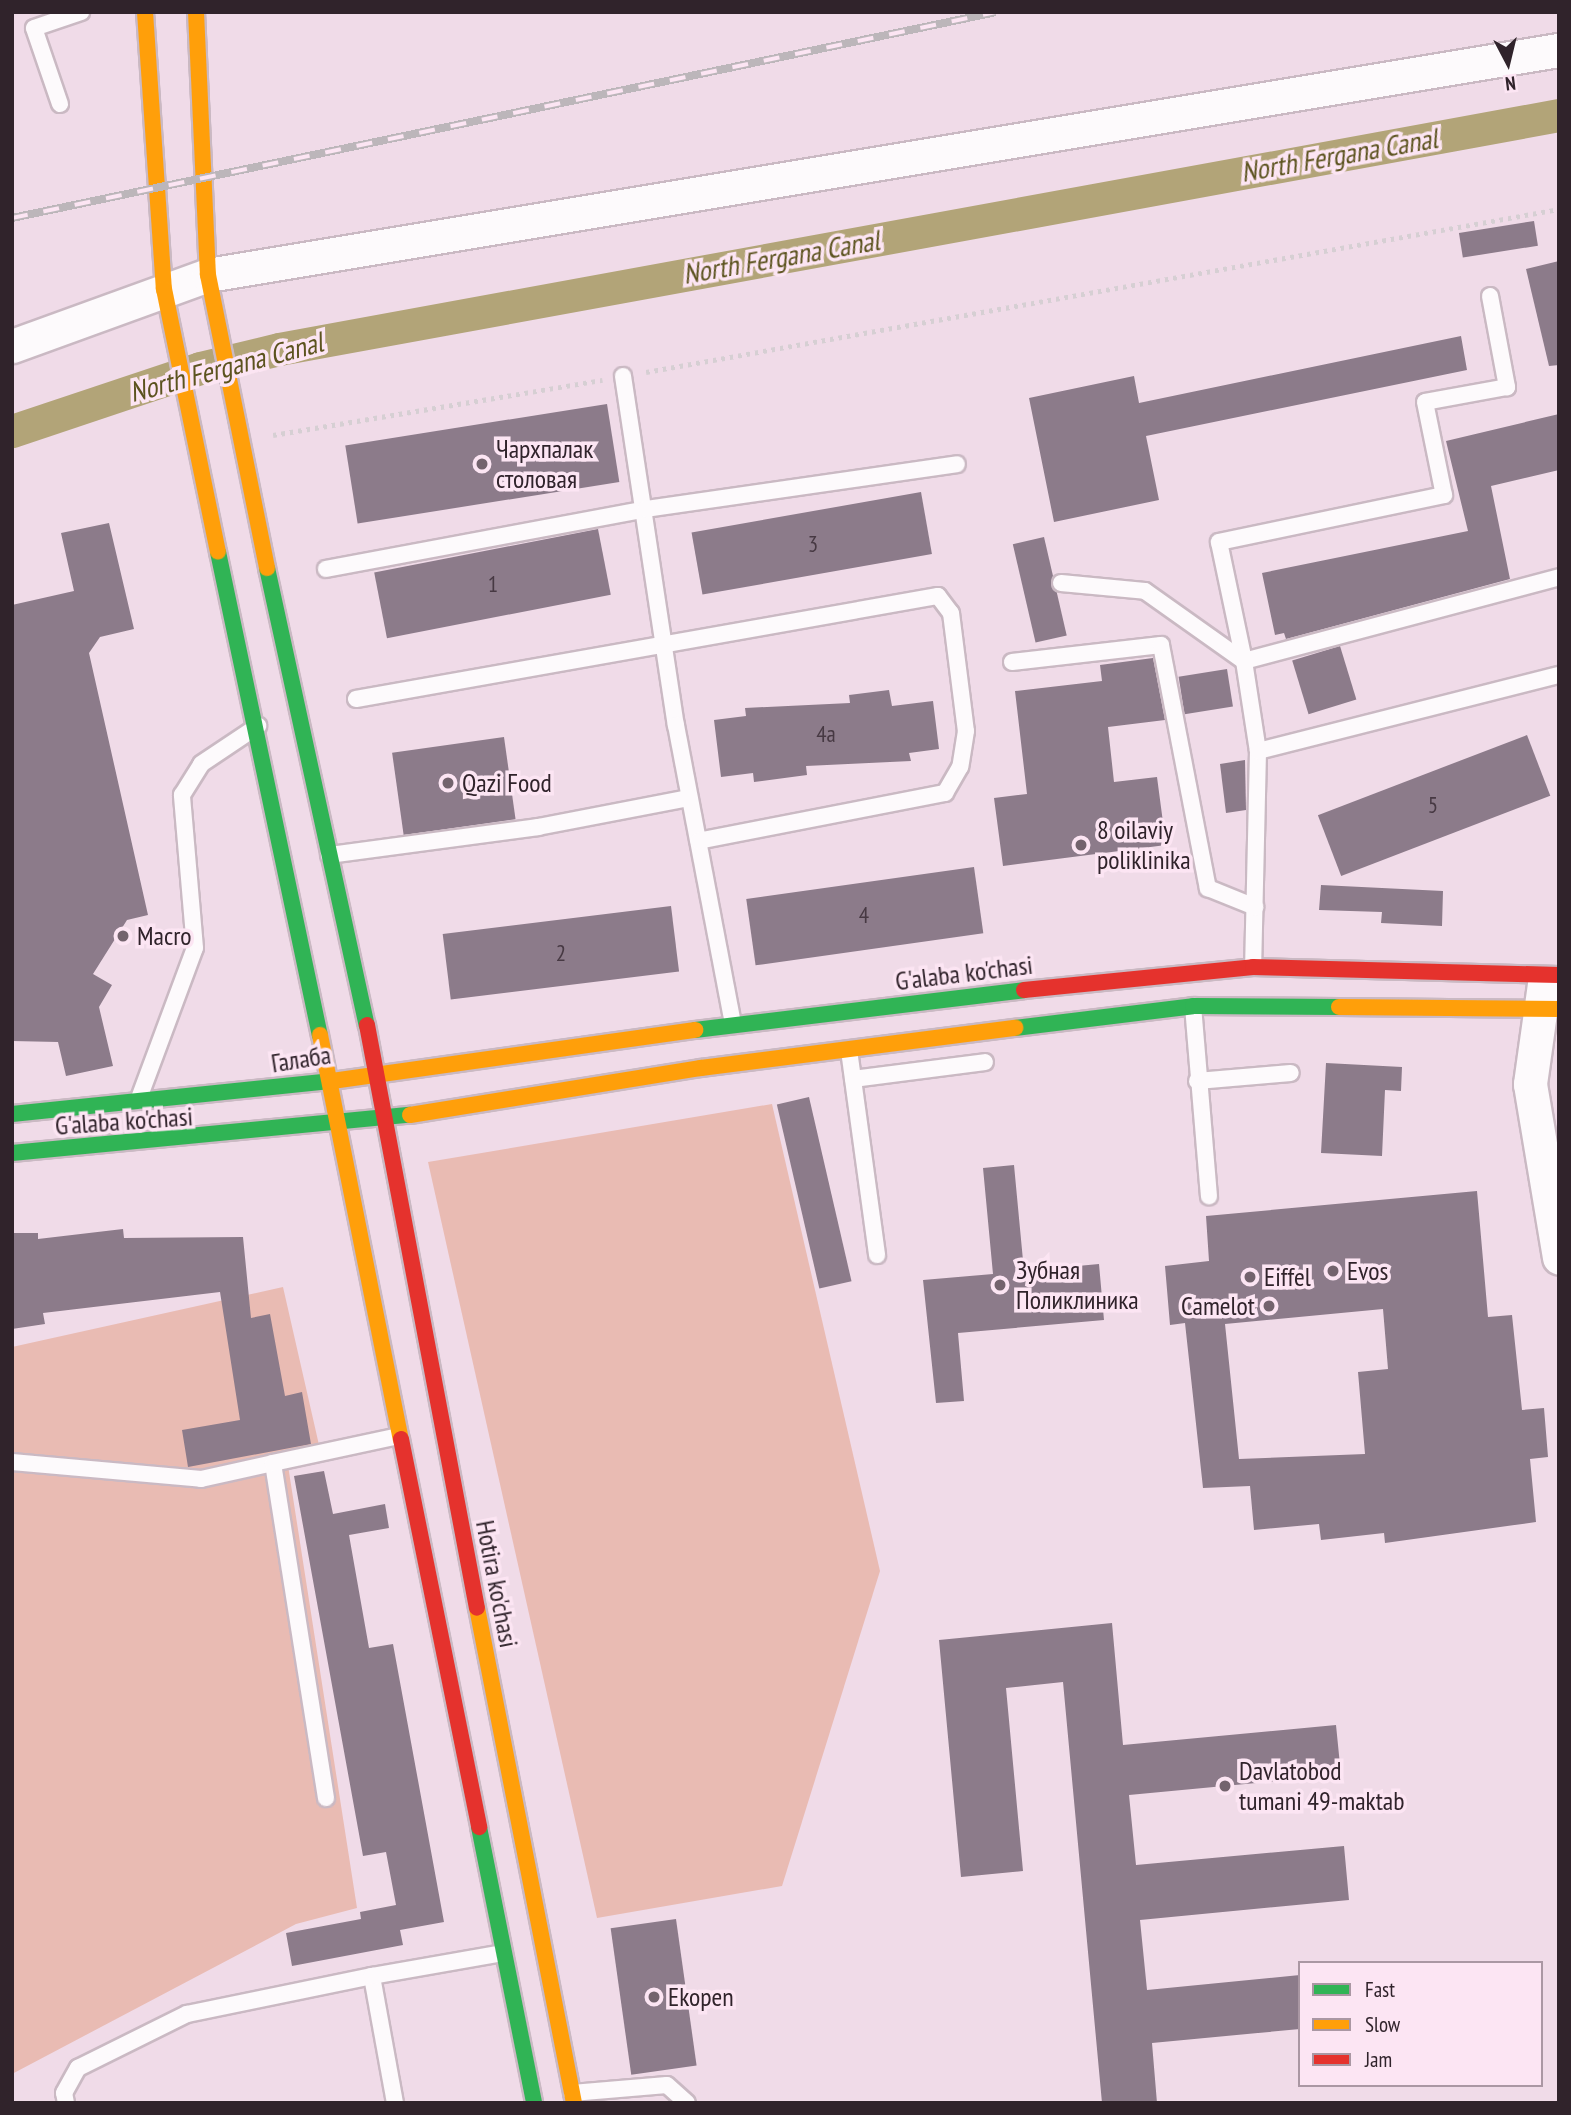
<!DOCTYPE html>
<html>
<head>
<meta charset="utf-8">
<style>
	body { margin:0 }
	#map { position:relative; width:1571px; height:2115px; overflow:hidden; background:#f0dbe8; font-family:"PT Sans Narrow",sans-serif }
	div>[style] { position:absolute }
	.green>* { inset:0; background:#e9bbb3 }
	.canal>* { height:33px; margin:-16.5px; padding:0 16.5px; transform-origin:16.5px; border-radius:16.5px; background:#b2a478 }
	.building>* { inset:0; background:#8c7b8a; transform-origin:0 0 }
	.path>* { height:4.5px; margin-top:-2.25px; transform-origin:0; background:repeating-linear-gradient(90deg,#d6cfd3 0 3.5px,transparent 0 8.5px) }
	.roads { filter:drop-shadow(2px 0 #cab9c3) drop-shadow(-2px 0 #cab9c3) drop-shadow(0 2px #cab9c3) drop-shadow(0 -2px #cab9c3) }
	.lane>* { height:16px; margin:-8px; padding:0 8px; transform-origin:8px; border-radius:8px; background:#fdfafc }
	.street>* { height:33px; margin:-16.5px; padding:0 16.5px; transform-origin:16.5px; border-radius:16.5px; background:#fdfafc }
	.fast>* { height:16px; margin:-8px; padding:0 8px; transform-origin:8px; border-radius:8px; background:#30b455 }
	.slow>* { height:16px; margin:-8px; padding:0 8px; transform-origin:8px; border-radius:8px; background:#ff9f0a }
	.jam>* { height:16px; margin:-8px; padding:0 8px; transform-origin:8px; border-radius:8px; background:#e5322d }
	.rail>* { height:8px; margin-top:-4px; transform-origin:0; background:repeating-linear-gradient(90deg,#fce5f3 0 16px,#bcb6ba 0 32px); box-sizing:border-box; border-block:2px solid #bcb6ba }
	.dots>* { width:19px; height:19px; translate:-50% -50%; box-sizing:border-box; border:4px solid #fce5f3; border-radius:50% }
	span { translate:-50% -50%; white-space:nowrap; text-align:center; line-height:1.15; -webkit-text-stroke:7px #fce5f3; paint-order:stroke }
	.number-label { font-size:23px; color:#473943 }
	.number-label span { -webkit-text-stroke-width:0 }
	.poi-label { font-size:26px; color:#30232b }
	.left { translate:0 -50%; text-align:left }
	.right { translate:-100% -50%; text-align:right }
	.street-label { font-size:26px; color:#30232b }
	.water-label { font-size:28px; color:#5c531f; font-style:italic }
	.frame { position:absolute; inset:0; border:14px solid #30232b; pointer-events:none }
	.legend { position:absolute; left:1298px; top:1961px; width:245px; height:126px; box-sizing:border-box; background:#fce5f3; border:2px solid #aa97a3; margin:0; padding:9px 12px; list-style:none; font-size:21px; color:#30232b }
	.legend li { display:flex; align-items:center; gap:14px; height:35px }
	.legend b { width:35px; border:2px solid #aa97a3 }
	.north { position:absolute; left:1473px; top:28px; width:70px; height:70px; -webkit-text-stroke:5px #fce5f3; paint-order:stroke; rotate:173deg; font-size:19px; font-weight:700; line-height:28px; text-align:center; color:#30232b }
	.north::after { content:''; display:block; margin:auto; width:24px; height:32px; background:#30232b; clip-path:polygon(50% 0,100% 100%,50% 72%,0 100%) }
</style>
</head>
<body>
<div id="map">
	<div class="green">
		<i style="clip-path:polygon(772px 1104px,880px 1571px,782px 1886px,597px 1918px,428px 1162px)"></i>
		<i style="clip-path:polygon(283px 1287px,319px 1445px,287px 1459px,357px 1908px,296px 1924px,12px 2074px,12px 1347px)"></i>
	</div>
	<div class="canal">
		<i style="left:12px;top:431px;width:198px;rotate:-18.5deg"></i>
		<i style="left:200px;top:368px;width:81px;rotate:-13.5deg"></i>
		<i style="left:279px;top:349px;width:1301px;rotate:-10.36deg"></i>
	</div>
	<div class="building">
		<i style="left:1534px;top:221px;width:25px;height:76px;rotate:81deg"></i>
		<i style="clip-path:polygon(1559px 261px,1559px 365px,1549px 366px,1526px 269px)"></i>
		<i style="clip-path:polygon(1461px 336px,1467px 370px,1146px 436px,1159px 500px,1054px 522px,1029px 398px,1134px 376px,1139px 403px)"></i>
		<i style="left:607px;top:404px;width:79px;height:265px;rotate:81deg"></i>
		<i style="clip-path:polygon(1559px 414px,1559px 470px,1491px 486px,1510px 579px,1286px 639px,1284px 633px,1275px 635px,1262px 573px,1468px 531px,1446px 441px)"></i>
		<i style="left:921px;top:492px;width:63px;height:233px;rotate:80deg"></i>
		<i style="clip-path:polygon(109px 523px,134px 629px,100px 637px,89px 653px,148px 915px,127px 920px,93px 974px,112px 985px,99px 1007px,113px 1066px,66px 1076px,58px 1042px,12px 1041px,12px 605px,74px 591px,61px 533px)"></i>
		<i style="left:598px;top:529px;width:67px;height:228px;rotate:79deg"></i>
		<i style="left:1044px;top:537px;width:101px;height:32px;rotate:77deg"></i>
		<i style="left:1340px;top:646px;width:56px;height:50px;rotate:73deg"></i>
		<i style="clip-path:polygon(1153px 658px,1165px 720px,1108px 727px,1114px 782px,1157px 777px,1166px 845px,1003px 866px,994px 798px,1027px 794px,1015px 691px,1102px 681px,1100px 665px)"></i>
		<i style="left:1227px;top:669px;width:38px;height:49px;rotate:81deg"></i>
		<i style="clip-path:polygon(889px 690px,892px 706px,933px 701px,939px 749px,909px 753px,911px 761px,806px 766px,807px 775px,754px 782px,753px 773px,721px 777px,714px 720px,746px 716px,745px 708px,850px 703px,849px 695px)"></i>
		<i style="left:1527px;top:735px;width:65px;height:224px;rotate:69deg"></i>
		<i style="left:504px;top:737px;width:83px;height:113px;rotate:82deg"></i>
		<i style="clip-path:polygon(1245px 760px,1246px 810px,1226px 813px,1220px 764px)"></i>
		<i style="left:974px;top:867px;width:67px;height:230px;rotate:82deg"></i>
		<i style="clip-path:polygon(1321px 885px,1443px 891px,1442px 926px,1381px 923px,1382px 912px,1319px 910px)"></i>
		<i style="left:671px;top:906px;width:66px;height:230px;rotate:83deg"></i>
		<i style="clip-path:polygon(1326px 1063px,1402px 1067px,1401px 1091px,1385px 1090px,1382px 1156px,1321px 1153px)"></i>
		<i style="left:809px;top:1097px;width:189px;height:33px;rotate:77deg"></i>
		<i style="clip-path:polygon(1014px 1165px,1024px 1271px,1099px 1264px,1104px 1320px,958px 1333px,964px 1401px,936px 1403px,923px 1280px,993px 1274px,983px 1168px)"></i>
		<i style="clip-path:polygon(evenodd,1477px 1191px,1488px 1317px,1512px 1315px,1522px 1410px,1544px 1408px,1548px 1457px,1530px 1459px,1536px 1522px,1385px 1543px,1384px 1533px,1321px 1540px,1319px 1524px,1254px 1530px,1250px 1486px,1203px 1488px,1185px 1323px,1170px 1325px,1165px 1266px,1209px 1261px,1206px 1216px,1477px 1191px,1383px 1309px,1388px 1369px,1358px 1372px,1365px 1454px,1239px 1459px,1225px 1324px,1383px 1309px)"></i>
		<i style="clip-path:polygon(123px 1229px,124px 1238px,243px 1237px,251px 1318px,270px 1314px,285px 1396px,302px 1392px,311px 1444px,188px 1467px,182px 1430px,240px 1420px,220px 1292px,43px 1313px,45px 1324px,12px 1329px,12px 1233px,38px 1233px,38px 1239px)"></i>
		<i style="clip-path:polygon(324px 1471px,333px 1514px,385px 1504px,389px 1528px,349px 1535px,369px 1648px,393px 1644px,444px 1922px,400px 1930px,403px 1945px,292px 1966px,286px 1933px,361px 1919px,360px 1912px,396px 1905px,386px 1852px,363px 1856px,294px 1476px)"></i>
		<i style="clip-path:polygon(1112px 1623px,1123px 1745px,1336px 1725px,1341px 1775px,1129px 1795px,1136px 1865px,1344px 1846px,1349px 1900px,1140px 1920px,1147px 1990px,1300px 1975px,1300px 2029px,1152px 2043px,1157px 2103px,1102px 2103px,1063px 1682px,1006px 1688px,1023px 1871px,961px 1877px,939px 1640px)"></i>
		<i style="left:676px;top:1919px;width:148px;height:66px;rotate:82deg"></i>
	</div>
	<div class="path">
		<i style="left:646px;top:372px;width:927px;rotate:-10.12deg"></i>
		<i style="left:273px;top:435px;width:334px;rotate:-9.5deg"></i>
	</div>
	<div class="roads">
		<div class="lane">
			<i style="left:60px;top:104px;width:80px;rotate:-108.9deg"></i>
			<i style="left:34px;top:28px;width:50px;rotate:-18.8deg"></i>
			<i style="left:1490px;top:296px;width:93px;rotate:79.4deg"></i>
			<i style="left:1507px;top:387px;width:83px;rotate:169.6deg"></i>
			<i style="left:1425px;top:402px;width:95px;rotate:78.5deg"></i>
			<i style="left:1444px;top:495px;width:230px;rotate:168.2deg"></i>
			<i style="left:1219px;top:542px;width:122px;rotate:78.1deg"></i>
			<i style="left:1244px;top:661px;width:326px;rotate:-14.9deg"></i>
			<i style="left:623px;top:376px;width:353px;rotate:81.4deg"></i>
			<i style="left:676px;top:725px;width:305px;rotate:79.2deg"></i>
			<i style="left:326px;top:569px;width:326px;rotate:-10.6deg"></i>
			<i style="left:646px;top:509px;width:314px;rotate:-8.2deg"></i>
			<i style="left:1061px;top:583px;width:84px;rotate:5.4deg"></i>
			<i style="left:1145px;top:591px;width:121px;rotate:35.3deg"></i>
			<i style="left:1244px;top:661px;width:91px;rotate:81.2deg"></i>
			<i style="left:1258px;top:751px;width:216px;rotate:91.3deg"></i>
			<i style="left:1012px;top:662px;width:150px;rotate:-6.5deg"></i>
			<i style="left:1161px;top:645px;width:248px;rotate:79.1deg"></i>
			<i style="left:1208px;top:888px;width:51px;rotate:22deg"></i>
			<i style="left:356px;top:699px;width:591px;rotate:-10.04deg"></i>
			<i style="left:938px;top:596px;width:21px;rotate:53deg"></i>
			<i style="left:951px;top:613px;width:119px;rotate:82.8deg"></i>
			<i style="left:966px;top:731px;width:36px;rotate:99deg"></i>
			<i style="left:960px;top:767px;width:30px;rotate:120deg"></i>
			<i style="left:945px;top:793px;width:251px;rotate:169deg"></i>
			<i style="left:1258px;top:751px;width:310px;rotate:-14.2deg"></i>
			<i style="left:329px;top:855px;width:211px;rotate:-7.6deg"></i>
			<i style="left:538px;top:827px;width:154px;rotate:-10.9deg"></i>
			<i style="left:1193px;top:1006px;width:191px;rotate:85.2deg"></i>
			<i style="left:849px;top:1050px;width:207px;rotate:82.2deg"></i>
			<i style="left:853px;top:1079px;width:133px;rotate:-7.3deg"></i>
			<i style="left:1197px;top:1081px;width:94px;rotate:-4.9deg"></i>
			<i style="left:138px;top:1101px;width:163px;rotate:-69.6deg"></i>
			<i style="left:195px;top:948px;width:154px;rotate:-94.9deg"></i>
			<i style="left:182px;top:795px;width:36px;rotate:-58deg"></i>
			<i style="left:201px;top:764px;width:69px;rotate:-33.7deg"></i>
			<i style="left:12px;top:1462px;width:190px;rotate:5.1deg"></i>
			<i style="left:201px;top:1479px;width:74px;rotate:-12.5deg"></i>
			<i style="left:326px;top:1798px;width:339px;rotate:-99deg"></i>
			<i style="left:273px;top:1463px;width:129px;rotate:-12.1deg"></i>
			<i style="left:572px;top:2093px;width:95px;rotate:-4.8deg"></i>
			<i style="left:667px;top:2085px;width:27px;rotate:42deg"></i>
			<i style="left:66px;top:2103px;width:10px;rotate:-101deg"></i>
			<i style="left:64px;top:2093px;width:29px;rotate:-61deg"></i>
			<i style="left:78px;top:2068px;width:122px;rotate:-26.4deg"></i>
			<i style="left:187px;top:2014px;width:189px;rotate:-11.6deg"></i>
			<i style="left:395px;top:2103px;width:129px;rotate:-100.3deg"></i>
			<i style="left:372px;top:1976px;width:133px;rotate:-10deg"></i>
		</div>
		<div class="street">
			<i style="left:12px;top:346px;width:208px;rotate:-19.9deg"></i>
			<i style="left:208px;top:275px;width:1370px;rotate:-9.46deg"></i>
			<i style="left:1544px;top:984px;width:101px;rotate:98deg"></i>
			<i style="left:1530px;top:1084px;width:176px;rotate:80.5deg"></i>
		</div>
		<div class="fast">
			<i style="left:218px;top:552px;width:494px;rotate:78.1deg"></i>
			<i style="left:267px;top:568px;width:468px;rotate:77.7deg"></i>
			<i style="left:1015px;top:1028px;width:179px;rotate:-7deg"></i>
			<i style="left:1193px;top:1006px;width:146px;rotate:0.4deg"></i>
			<i style="left:695px;top:1030px;width:331px;rotate:-6.9deg"></i>
			<i style="left:12px;top:1114px;width:322px;rotate:-5.9deg"></i>
			<i style="left:12px;top:1153px;width:400px;rotate:-5.5deg"></i>
			<i style="left:479px;top:1827px;width:281px;rotate:78.7deg"></i>
		</div>
		<div class="slow">
			<i style="left:145px;top:12px;width:278px;rotate:86.1deg"></i>
			<i style="left:164px;top:289px;width:268px;rotate:78.4deg"></i>
			<i style="left:196px;top:12px;width:263px;rotate:87.4deg"></i>
			<i style="left:208px;top:275px;width:299px;rotate:78.6deg"></i>
			<i style="left:1339px;top:1007px;width:220px;rotate:0.5deg"></i>
			<i style="left:320px;top:1035px;width:412px;rotate:78.7deg"></i>
			<i style="left:332px;top:1081px;width:367px;rotate:-8deg"></i>
			<i style="left:410px;top:1115px;width:295px;rotate:-9.2deg"></i>
			<i style="left:701px;top:1068px;width:317px;rotate:-7.3deg"></i>
			<i style="left:477px;top:1608px;width:504px;rotate:78.91deg"></i>
		</div>
		<div class="jam">
			<i style="left:1024px;top:990px;width:230px;rotate:-5.7deg"></i>
			<i style="left:1253px;top:967px;width:306px;rotate:1.5deg"></i>
			<i style="left:367px;top:1025px;width:593px;rotate:79.32deg"></i>
			<i style="left:401px;top:1439px;width:396px;rotate:78.6deg"></i>
		</div>
	</div>
	<div class="rail">
		<i style="left:12px;top:218px;width:1005px;rotate:-11.82deg"></i>
	</div>
	<div class="dots">
		<i style="left:482px;top:464px;background:#73636d"></i>
		<i style="left:448px;top:783px;background:#73636d"></i>
		<i style="left:1081px;top:845px;background:#73636d"></i>
		<i style="left:123px;top:936px;background:#73636d"></i>
		<i style="left:1333px;top:1271px;background:#73636d"></i>
		<i style="left:1250px;top:1277px;background:#73636d"></i>
		<i style="left:1000px;top:1285px;background:#73636d"></i>
		<i style="left:1269px;top:1306px;background:#73636d"></i>
		<i style="left:1225px;top:1786px;background:#73636d"></i>
		<i style="left:654px;top:1997px;background:#73636d"></i>
	</div>
	<div class="number-label">
		<span style="left:813px;top:544px">3</span>
		<span style="left:493px;top:584px">1</span>
		<span style="left:826px;top:734px">4a</span>
		<span style="left:1433px;top:805px">5</span>
		<span style="left:864px;top:915px">4</span>
		<span style="left:561px;top:953px">2</span>
	</div>
	<div class="poi-label">
		<span class="left" style="left:496px;top:464px">Чархпалак<br>столовая</span>
		<span class="left" style="left:462px;top:783px">Qazi Food</span>
		<span class="left" style="left:1097px;top:845px">8 oilaviy<br>poliklinika</span>
		<span class="left" style="left:137px;top:936px">Macro</span>
		<span class="left" style="left:1016px;top:1285px">Зубная<br>Поликлиника</span>
		<span class="left" style="left:1347px;top:1271px">Evos</span>
		<span class="left" style="left:1264px;top:1277px">Eiffel</span>
		<span class="right" style="left:1255px;top:1306px">Camelot</span>
		<span class="left" style="left:1239px;top:1786px">Davlatobod<br>tumani 49-maktab</span>
		<span class="left" style="left:668px;top:1997px">Ekopen</span>
	</div>
	<div class="street-label">
		<span style="left:964px;top:973px;rotate:-7deg">G'alaba ko'chasi</span>
		<span style="left:301px;top:1059px;rotate:-9deg">Галаба</span>
		<span style="left:124px;top:1121px;rotate:-4deg">G'alaba ko'chasi</span>
		<span style="left:497px;top:1584px;rotate:79deg">Hotira ko'chasi</span>
	</div>
	<div class="water-label">
		<span style="left:1339px;top:155px;rotate:-10deg">North Fergana Canal</span>
		<span style="left:781px;top:257px;rotate:-10deg">North Fergana Canal</span>
		<span style="left:226px;top:367px;rotate:-15deg">North Fergana Canal</span>
	</div>
	<div class="frame"></div>
	<ul class="legend">
	<li><b style="height:9px;background:#30b455"></b>Fast</li>
	<li><b style="height:9px;background:#ff9f0a"></b>Slow</li>
	<li><b style="height:9px;background:#e5322d"></b>Jam</li>
	</ul>
	<div class="north">N</div>
</div>
</body>
</html>
